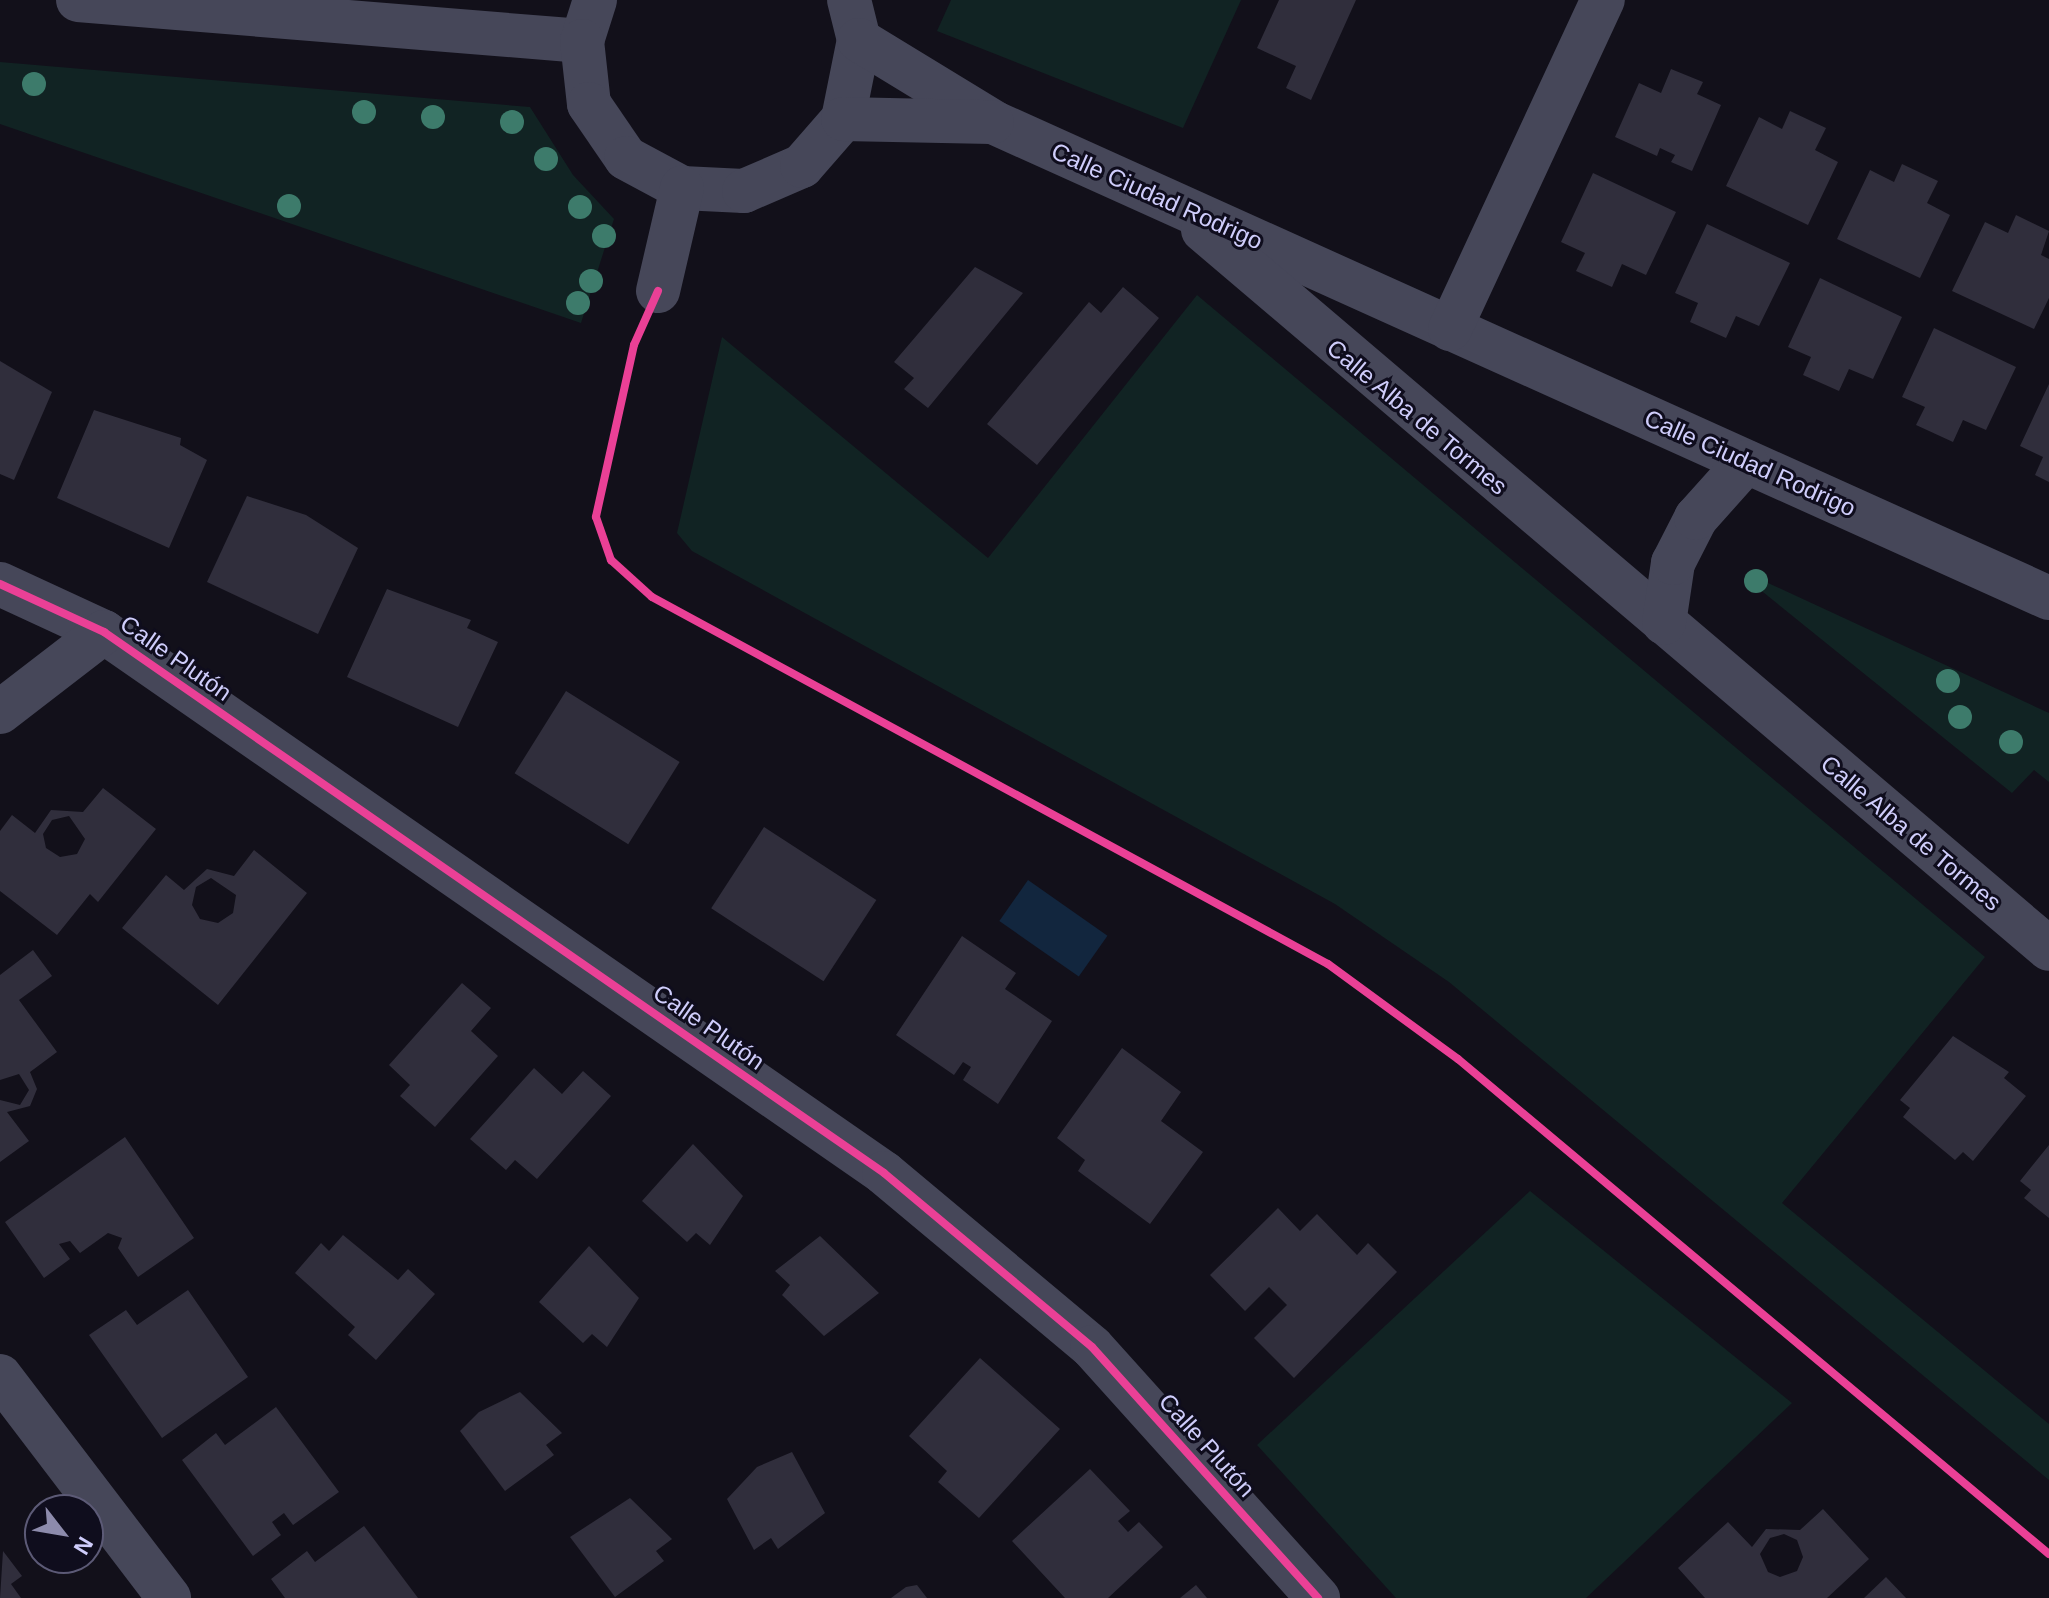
<!DOCTYPE html>
<html>
<head>
<meta charset="utf-8">
<style>
	body { margin:0 }
	#map { position:relative; width:2049px; height:1598px; overflow:hidden; background:#12101a; font-family:Arial,sans-serif }
	div>[style] { position:absolute }
	.green>* { inset:0; background:#112323 }
	.water>* { inset:0; background:#12263e; transform-origin:0 0 }
	.building>* { inset:0; background:#302e3c; transform-origin:0 0 }
	.minor>* { height:44px; margin:-22px; padding:0 22px; transform-origin:22px; border-radius:22px; background:#464759 }
	.cycleway>* { height:8px; margin:-4px; padding:0 4px; transform-origin:4px; border-radius:4px; background:#ea4096 }
	.trees>* { width:24px; height:24px; margin:-12px; border-radius:50%; background:#3d7b6b }
	span { translate:-50% -50%; white-space:nowrap; text-align:center; line-height:1.15; -webkit-text-stroke:6px #0f0d1d; paint-order:stroke }
	.street-label { font-size:24px; color:#cfcdfb }
	.north { position:absolute; left:24px; top:1494px; width:80px; height:80px; box-sizing:border-box; background:#0f0d1d; border:2px solid #5c5a76; border-radius:50%; rotate:121deg; font-size:22px; font-weight:700; line-height:32px; text-align:center; color:#cfcdfb }
	.north::after { content:''; display:block; margin:auto; width:28px; height:36px; background:#8d8bac; clip-path:polygon(50% 0,100% 100%,50% 72%,0 100%) }
</style>
</head>
<body>
<div id="map">
	<div class="green">
		<i style="clip-path:polygon(951px 0,1241px 0,1183px 128px,937px 31px)"></i>
		<i style="clip-path:polygon(0 62px,530px 107px,573px 175px,614px 219px,581px 323px,0 124px)"></i>
		<i style="clip-path:polygon(1197px 295px,1985px 957px,1782px 1203px,2049px 1424px,2049px 1480px,1449px 982px,1335px 904px,692px 551px,677px 533px,722px 337px,988px 558px)"></i>
		<i style="clip-path:polygon(1751px 575px,2049px 713px,2049px 782px,2034px 770px,2012px 793px,1748px 580px)"></i>
		<i style="clip-path:polygon(1530px 1191px,1792px 1403px,1586px 1598px,1396px 1598px,1257px 1445px)"></i>
	</div>
	<div class="water">
		<i style="left:1028px;top:880px;width:97px;height:50px;rotate:35deg"></i>
	</div>
	<div class="building">
		<i style="clip-path:polygon(1279px 0,1356px 0,1311px 100px,1286px 88px,1296px 66px,1257px 48px)"></i>
		<i style="clip-path:polygon(1671px 69px,1703px 82px,1697px 94px,1721px 105px,1692px 171px,1671px 162px,1675px 155px,1660px 148px,1657px 156px,1615px 137px,1639px 83px,1661px 93px)"></i>
		<i style="clip-path:polygon(1790px 111px,1826px 128px,1815px 150px,1838px 162px,1808px 225px,1726px 186px,1759px 117px,1782px 129px)"></i>
		<i style="clip-path:polygon(1902px 164px,1938px 181px,1927px 203px,1950px 215px,1920px 278px,1837px 239px,1870px 170px,1894px 182px)"></i>
		<i style="clip-path:polygon(1593px 173px,1676px 212px,1646px 275px,1622px 264px,1612px 287px,1576px 271px,1585px 253px,1561px 242px)"></i>
		<i style="clip-path:polygon(2016px 215px,2049px 231px,2041px 255px,2049px 259px,2049px 298px,2034px 329px,1952px 291px,1985px 222px,2008px 233px)"></i>
		<i style="clip-path:polygon(1707px 224px,1790px 263px,1759px 326px,1736px 316px,1726px 338px,1690px 322px,1698px 303px,1675px 293px)"></i>
		<i style="clip-path:polygon(975px 267px,1023px 293px,928px 408px,904px 389px,914px 378px,894px 362px)"></i>
		<i style="clip-path:polygon(1820px 278px,1902px 317px,1873px 379px,1849px 369px,1839px 391px,1803px 375px,1811px 357px,1788px 347px)"></i>
		<i style="clip-path:polygon(1123px 287px,1159px 318px,1037px 465px,987px 424px,1089px 302px,1101px 313px)"></i>
		<i style="clip-path:polygon(1934px 328px,2016px 367px,1986px 430px,1963px 420px,1953px 442px,1916px 425px,1925px 407px,1902px 397px)"></i>
		<i style="clip-path:polygon(0 361px,52px 392px,14px 480px,0 474px)"></i>
		<i style="clip-path:polygon(2049px 384px,2049px 482px,2035px 475px,2043px 457px,2020px 446px)"></i>
		<i style="clip-path:polygon(94px 410px,181px 438px,180px 445px,207px 460px,169px 548px,57px 498px)"></i>
		<i style="clip-path:polygon(247px 496px,306px 515px,358px 548px,318px 634px,207px 582px)"></i>
		<i style="clip-path:polygon(387px 589px,471px 620px,467px 628px,498px 642px,458px 727px,347px 677px)"></i>
		<i style="left:566px;top:691px;width:134px;height:97px;rotate:32deg"></i>
		<i style="clip-path:polygon(evenodd,103px 788px,156px 829px,98px 902px,90px 894px,57px 935px,0 891px,0 831px,12px 815px,35px 833px,51px 810px,83px 812px,103px 788px,69px 816px,85px 839px,77px 854px,60px 857px,46px 848px,43px 834px,52px 820px,69px 816px)"></i>
		<i style="left:764px;top:827px;width:134px;height:97px;rotate:33deg"></i>
		<i style="clip-path:polygon(evenodd,254px 850px,307px 893px,218px 1005px,122px 928px,166px 875px,184px 890px,207px 869px,234px 876px,254px 850px,211px 878px,236px 895px,233px 913px,218px 923px,200px 919px,192px 905px,196px 887px,211px 878px)"></i>
		<i style="clip-path:polygon(962px 936px,1016px 973px,1005px 989px,1052px 1021px,998px 1104px,963px 1080px,971px 1067px,963px 1062px,954px 1075px,896px 1035px)"></i>
		<i style="clip-path:polygon(33px 950px,52px 976px,19px 1000px,57px 1052px,30px 1072px,37px 1089px,30px 1106px,7px 1112px,29px 1141px,0 1162px,0 1100px,20px 1105px,29px 1090px,19px 1074px,0 1080px,0 975px)"></i>
		<i style="clip-path:polygon(462px 983px,491px 1008px,471px 1031px,498px 1056px,435px 1127px,400px 1096px,410px 1085px,389px 1065px)"></i>
		<i style="clip-path:polygon(1953px 1036px,2009px 1072px,2004px 1078px,2026px 1096px,1973px 1161px,1963px 1152px,1955px 1160px,1903px 1117px,1910px 1108px,1900px 1100px)"></i>
		<i style="clip-path:polygon(1122px 1048px,1181px 1092px,1161px 1121px,1203px 1152px,1150px 1224px,1078px 1171px,1085px 1160px,1057px 1138px)"></i>
		<i style="clip-path:polygon(534px 1068px,562px 1094px,583px 1071px,611px 1096px,537px 1179px,515px 1160px,506px 1170px,470px 1139px)"></i>
		<i style="clip-path:polygon(125px 1137px,194px 1238px,138px 1277px,118px 1248px,122px 1238px,108px 1233px,80px 1253px,70px 1241px,59px 1244px,70px 1259px,44px 1278px,5px 1222px)"></i>
		<i style="clip-path:polygon(693px 1144px,743px 1196px,710px 1245px,696px 1233px,687px 1242px,642px 1201px)"></i>
		<i style="clip-path:polygon(2049px 1145px,2049px 1218px,2024px 1198px,2031px 1190px,2020px 1181px)"></i>
		<i style="clip-path:polygon(1278px 1208px,1300px 1231px,1317px 1214px,1357px 1255px,1368px 1243px,1397px 1272px,1294px 1378px,1254px 1338px,1287px 1305px,1269px 1287px,1245px 1311px,1210px 1275px)"></i>
		<i style="clip-path:polygon(343px 1235px,398px 1280px,408px 1269px,435px 1294px,376px 1360px,348px 1335px,355px 1327px,295px 1273px,321px 1243px,329px 1251px)"></i>
		<i style="clip-path:polygon(820px 1236px,879px 1293px,824px 1336px,782px 1295px,790px 1285px,775px 1271px)"></i>
		<i style="clip-path:polygon(589px 1246px,639px 1298px,607px 1347px,592px 1334px,583px 1343px,539px 1302px)"></i>
		<i style="clip-path:polygon(188px 1290px,248px 1377px,162px 1438px,89px 1335px,126px 1310px,137px 1325px)"></i>
		<i style="clip-path:polygon(980px 1358px,1060px 1429px,979px 1518px,938px 1482px,947px 1471px,909px 1436px)"></i>
		<i style="clip-path:polygon(520px 1392px,562px 1433px,546px 1445px,554px 1455px,505px 1491px,460px 1431px,479px 1412px)"></i>
		<i style="clip-path:polygon(276px 1407px,339px 1492px,293px 1525px,284px 1513px,272px 1522px,281px 1535px,253px 1556px,182px 1460px,216px 1433px,225px 1445px)"></i>
		<i style="clip-path:polygon(792px 1452px,825px 1513px,778px 1549px,771px 1538px,754px 1550px,727px 1499px,757px 1467px)"></i>
		<i style="clip-path:polygon(1090px 1469px,1130px 1511px,1118px 1521px,1128px 1532px,1139px 1522px,1163px 1547px,1108px 1598px,1065px 1598px,1012px 1541px)"></i>
		<i style="clip-path:polygon(630px 1498px,672px 1539px,656px 1551px,664px 1561px,615px 1597px,570px 1537px)"></i>
		<i style="clip-path:polygon(evenodd,1823px 1509px,1869px 1559px,1827px 1598px,1705px 1598px,1678px 1568px,1728px 1522px,1752px 1547px,1766px 1529px,1800px 1530px,1823px 1509px,1784px 1534px,1797px 1540px,1803px 1557px,1797px 1571px,1780px 1577px,1768px 1572px,1760px 1554px,1770px 1538px,1784px 1534px)"></i>
		<i style="clip-path:polygon(364px 1526px,418px 1598px,285px 1598px,271px 1579px,307px 1551px,315px 1562px)"></i>
		<i style="clip-path:polygon(3px 1551px,22px 1576px,11px 1584px,21px 1598px,0 1598px)"></i>
		<i style="clip-path:polygon(1886px 1577px,1906px 1598px,1864px 1598px)"></i>
		<i style="clip-path:polygon(917px 1585px,927px 1598px,891px 1598px,906px 1587px)"></i>
		<i style="clip-path:polygon(1196px 1585px,1207px 1598px,1180px 1598px)"></i>
	</div>
	<div class="minor">
		<i style="left:78px;top:0;width:506px;rotate:4.65deg"></i>
		<i style="left:595px;top:0;width:43px;rotate:107.6deg"></i>
		<i style="left:582px;top:41px;width:63px;rotate:83.7deg"></i>
		<i style="left:589px;top:104px;width:65px;rotate:55.6deg"></i>
		<i style="left:626px;top:158px;width:64px;rotate:28.2deg"></i>
		<i style="left:682px;top:188px;width:62px;rotate:2.8deg"></i>
		<i style="left:744px;top:191px;width:63px;rotate:-23.3deg"></i>
		<i style="left:802px;top:166px;width:62px;rotate:-48.9deg"></i>
		<i style="left:843px;top:119px;width:81px;rotate:-78.6deg"></i>
		<i style="left:859px;top:40px;width:41px;rotate:-104deg"></i>
		<i style="left:859px;top:40px;width:159px;rotate:31.4deg"></i>
		<i style="left:995px;top:123px;width:1156px;rotate:24.26deg"></i>
		<i style="left:843px;top:119px;width:149px;rotate:1.2deg"></i>
		<i style="left:1203px;top:230px;width:1110px;rotate:40.36deg"></i>
		<i style="left:658px;top:291px;width:106px;rotate:-76.9deg"></i>
		<i style="left:1450px;top:329px;width:363px;rotate:-65.1deg"></i>
		<i style="left:0;top:584px;width:115px;rotate:24.8deg"></i>
		<i style="left:104px;top:632px;width:949px;rotate:34.74deg"></i>
		<i style="left:884px;top:1173px;width:271px;rotate:39.9deg"></i>
		<i style="left:1092px;top:1347px;width:338px;rotate:48deg"></i>
		<i style="left:1664px;top:623px;width:61px;rotate:-81.5deg"></i>
		<i style="left:1673px;top:563px;width:51px;rotate:-62.9deg"></i>
		<i style="left:1696px;top:518px;width:75px;rotate:-48.2deg"></i>
		<i style="left:0;top:712px;width:131px;rotate:-37.6deg"></i>
		<i style="left:0;top:1376px;width:279px;rotate:52.7deg"></i>
	</div>
	<div class="cycleway">
		<i style="left:658px;top:291px;width:59px;rotate:114deg"></i>
		<i style="left:634px;top:345px;width:176px;rotate:102.5deg"></i>
		<i style="left:596px;top:517px;width:46px;rotate:70.8deg"></i>
		<i style="left:611px;top:560px;width:55px;rotate:42.1deg"></i>
		<i style="left:652px;top:597px;width:769px;rotate:28.5deg"></i>
		<i style="left:1328px;top:964px;width:161px;rotate:36.2deg"></i>
		<i style="left:1458px;top:1059px;width:771px;rotate:39.95deg"></i>
		<i style="left:0;top:584px;width:115px;rotate:24.8deg"></i>
		<i style="left:104px;top:632px;width:949px;rotate:34.74deg"></i>
		<i style="left:884px;top:1173px;width:271px;rotate:39.9deg"></i>
		<i style="left:1092px;top:1347px;width:338px;rotate:48deg"></i>
	</div>
	<div class="trees">
		<i style="left:34px;top:84px"></i>
		<i style="left:364px;top:112px"></i>
		<i style="left:433px;top:117px"></i>
		<i style="left:512px;top:122px"></i>
		<i style="left:546px;top:159px"></i>
		<i style="left:289px;top:206px"></i>
		<i style="left:580px;top:207px"></i>
		<i style="left:604px;top:236px"></i>
		<i style="left:591px;top:281px"></i>
		<i style="left:578px;top:303px"></i>
		<i style="left:1756px;top:581px"></i>
		<i style="left:1948px;top:681px"></i>
		<i style="left:1960px;top:717px"></i>
		<i style="left:2011px;top:742px"></i>
	</div>
	<div class="street-label">
		<span style="left:1157px;top:196px;rotate:24deg">Calle Ciudad Rodrigo</span>
		<span style="left:1417px;top:417px;rotate:40deg">Calle Alba de Tormes</span>
		<span style="left:1750px;top:463px;rotate:24deg">Calle Ciudad Rodrigo</span>
		<span style="left:176px;top:658px;rotate:35deg">Calle Plutón</span>
		<span style="left:1911px;top:833px;rotate:40deg">Calle Alba de Tormes</span>
		<span style="left:709px;top:1027px;rotate:35deg">Calle Plutón</span>
		<span style="left:1207px;top:1445px;rotate:48deg">Calle Plutón</span>
	</div>
	<div class="north">N</div>
</div>
</body>
</html>
